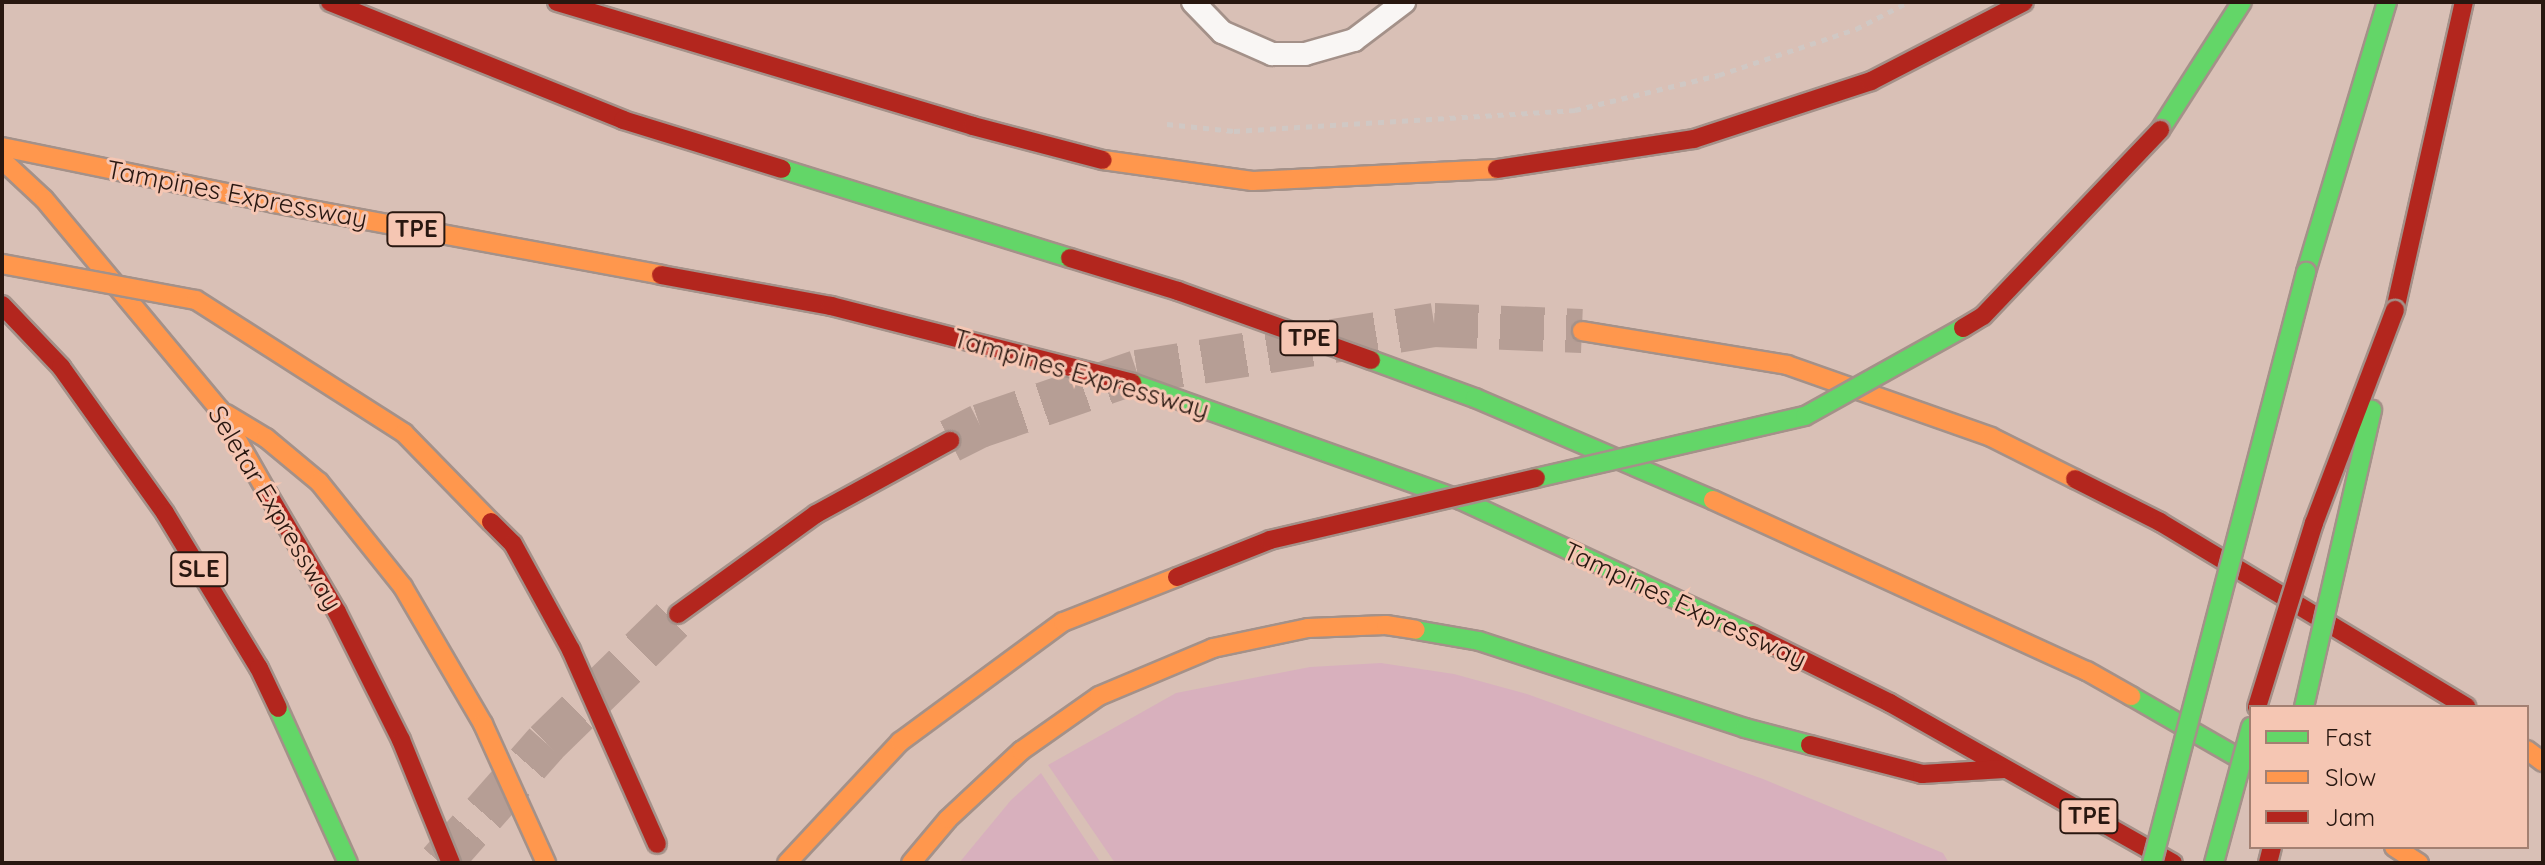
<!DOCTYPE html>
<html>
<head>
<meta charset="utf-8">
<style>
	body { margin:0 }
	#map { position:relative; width:2545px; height:865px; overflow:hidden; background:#d9c0b6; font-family:Quicksand,sans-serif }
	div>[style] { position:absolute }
	.green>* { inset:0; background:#d8b0bd }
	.primary-tunnel>* { height:44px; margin-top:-22px; transform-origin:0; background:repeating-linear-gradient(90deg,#b69e95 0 44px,transparent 0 66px) }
	.path>* { height:5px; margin-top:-2.5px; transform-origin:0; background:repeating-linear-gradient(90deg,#d0c8c4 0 6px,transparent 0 12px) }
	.roads { filter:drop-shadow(2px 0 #a49189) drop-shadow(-2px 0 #a49189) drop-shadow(0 2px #a49189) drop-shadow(0 -2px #a49189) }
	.lane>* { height:22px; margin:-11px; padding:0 11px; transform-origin:11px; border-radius:11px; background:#f9f6f4 }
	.fast>* { height:18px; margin:-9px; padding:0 9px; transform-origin:9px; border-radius:9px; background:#63d668 }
	.slow>* { height:18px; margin:-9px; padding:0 9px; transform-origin:9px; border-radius:9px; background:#ff974d }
	.jam>* { height:18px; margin:-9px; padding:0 9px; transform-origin:9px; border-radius:9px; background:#b3261e }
	.bridges { filter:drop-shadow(2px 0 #a49189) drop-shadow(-2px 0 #a49189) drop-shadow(0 2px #a49189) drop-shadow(0 -2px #a49189) }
	.fast-bridge>* { height:18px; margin:-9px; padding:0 9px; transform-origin:9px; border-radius:9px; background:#63d668 }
	.slow-bridge>* { height:18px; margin:-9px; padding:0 9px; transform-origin:9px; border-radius:9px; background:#ff974d }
	.jam-bridge>* { height:18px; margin:-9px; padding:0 9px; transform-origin:9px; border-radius:9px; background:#b3261e }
	span { translate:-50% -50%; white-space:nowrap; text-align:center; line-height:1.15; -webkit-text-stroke:6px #f5c6b3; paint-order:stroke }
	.shield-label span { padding:2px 6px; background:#f5c6b3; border:2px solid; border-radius:6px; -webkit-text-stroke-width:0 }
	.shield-label { font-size:24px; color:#281710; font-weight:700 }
	.street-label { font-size:26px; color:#281710 }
	.frame { position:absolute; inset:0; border:4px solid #281710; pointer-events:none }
	.legend { position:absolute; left:2249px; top:705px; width:280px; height:144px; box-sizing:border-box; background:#f5c6b3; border:2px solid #a38072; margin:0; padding:10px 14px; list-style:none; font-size:24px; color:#281710 }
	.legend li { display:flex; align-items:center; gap:16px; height:40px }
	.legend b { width:40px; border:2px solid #a38072 }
</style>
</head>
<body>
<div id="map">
	<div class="green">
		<i style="clip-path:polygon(1381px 663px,1454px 674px,1527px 694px,1763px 779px,1943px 853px,1949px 863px,1115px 863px,1048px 765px,1176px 693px,1310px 667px)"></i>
		<i style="clip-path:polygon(1041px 773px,1101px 863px,959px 863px,1011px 800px)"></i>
	</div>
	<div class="primary-tunnel">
		<i style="left:950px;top:441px;width:34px;rotate:-27deg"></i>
		<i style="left:980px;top:426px;width:166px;rotate:-19deg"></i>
		<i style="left:1137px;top:372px;width:301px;rotate:-9deg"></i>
		<i style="left:1434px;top:325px;width:148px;rotate:2.3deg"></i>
		<i style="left:440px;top:863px;width:160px;rotate:-48.5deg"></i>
		<i style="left:546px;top:743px;width:185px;rotate:-44.3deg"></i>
	</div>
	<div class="path">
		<i style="left:1167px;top:124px;width:67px;rotate:6deg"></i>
		<i style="left:1234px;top:131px;width:342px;rotate:-3.5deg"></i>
		<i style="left:1575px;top:110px;width:148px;rotate:-13.7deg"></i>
		<i style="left:1719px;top:75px;width:145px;rotate:-18.6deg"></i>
		<i style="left:1856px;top:29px;width:59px;rotate:-27.4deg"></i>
	</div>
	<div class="roads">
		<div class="lane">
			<i style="left:1193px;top:2px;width:42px;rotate:46deg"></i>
			<i style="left:1222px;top:32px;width:55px;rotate:23.7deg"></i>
			<i style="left:1272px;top:54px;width:33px"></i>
			<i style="left:1305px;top:54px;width:51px;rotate:-15.9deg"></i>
			<i style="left:1354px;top:40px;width:63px;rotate:-37.2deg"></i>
		</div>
		<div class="fast">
			<i style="left:2160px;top:130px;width:152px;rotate:-57.4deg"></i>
			<i style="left:782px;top:169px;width:301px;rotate:17.2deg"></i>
			<i style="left:2306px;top:272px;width:282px;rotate:-73.3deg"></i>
			<i style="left:1371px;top:360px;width:111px;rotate:20.1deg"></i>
			<i style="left:1475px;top:398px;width:259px;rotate:23.2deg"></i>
			<i style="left:1132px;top:383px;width:349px;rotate:19.6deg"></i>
			<i style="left:1461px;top:500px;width:322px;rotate:24.8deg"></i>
			<i style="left:1416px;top:630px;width:64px;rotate:9.9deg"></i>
			<i style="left:1479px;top:641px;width:280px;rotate:18.1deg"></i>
			<i style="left:1745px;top:728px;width:67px;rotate:14.7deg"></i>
			<i style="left:2131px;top:696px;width:138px;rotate:29.9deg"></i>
			<i style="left:278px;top:708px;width:170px;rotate:65.7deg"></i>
		</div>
		<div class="slow">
			<i style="left:2px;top:147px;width:278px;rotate:11.6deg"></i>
			<i style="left:274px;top:203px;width:394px;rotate:10.5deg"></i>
			<i style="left:2px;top:160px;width:57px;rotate:42.9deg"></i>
			<i style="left:44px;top:199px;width:275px;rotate:50.2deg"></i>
			<i style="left:220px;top:410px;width:97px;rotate:60.3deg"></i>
			<i style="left:1103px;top:160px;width:151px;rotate:8deg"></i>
			<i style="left:1253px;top:181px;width:244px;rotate:-2.8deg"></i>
			<i style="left:1582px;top:331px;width:208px;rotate:9.4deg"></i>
			<i style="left:1787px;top:365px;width:216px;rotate:19.4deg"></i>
			<i style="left:1991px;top:437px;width:94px;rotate:26.6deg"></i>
			<i style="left:226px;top:414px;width:47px;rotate:31deg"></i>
			<i style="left:266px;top:438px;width:69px;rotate:39.7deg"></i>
			<i style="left:319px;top:482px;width:134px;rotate:51.3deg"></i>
			<i style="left:403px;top:587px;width:159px;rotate:59.7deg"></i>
			<i style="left:483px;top:724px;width:153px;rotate:65.6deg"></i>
			<i style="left:1713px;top:500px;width:411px;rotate:24.6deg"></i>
			<i style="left:2087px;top:671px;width:51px;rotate:29.6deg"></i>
			<i style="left:2527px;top:750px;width:20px;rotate:37deg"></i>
			<i style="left:2394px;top:847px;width:30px;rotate:33deg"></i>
			<i style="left:911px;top:863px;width:57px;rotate:-49.9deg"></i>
			<i style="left:948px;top:819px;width:100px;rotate:-43deg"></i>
			<i style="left:1021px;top:751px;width:95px;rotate:-35.2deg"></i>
			<i style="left:1099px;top:696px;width:124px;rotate:-22.8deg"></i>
			<i style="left:1213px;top:648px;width:97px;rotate:-11.9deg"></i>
			<i style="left:1308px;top:628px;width:78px;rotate:-2.2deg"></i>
			<i style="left:1386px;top:625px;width:30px;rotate:9deg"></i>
		</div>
		<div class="jam">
			<i style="left:330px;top:2px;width:316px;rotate:21.9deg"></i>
			<i style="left:623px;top:120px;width:166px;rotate:17.1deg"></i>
			<i style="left:557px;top:2px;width:434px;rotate:16.6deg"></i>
			<i style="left:973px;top:126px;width:134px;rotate:14.7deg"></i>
			<i style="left:1497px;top:169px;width:199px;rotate:-8.7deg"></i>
			<i style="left:1694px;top:139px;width:186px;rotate:-18.1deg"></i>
			<i style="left:1871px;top:81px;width:172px;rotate:-27.3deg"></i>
			<i style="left:1070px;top:258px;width:113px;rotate:17deg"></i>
			<i style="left:1178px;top:291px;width:205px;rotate:19.7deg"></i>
			<i style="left:661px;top:275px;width:173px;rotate:10.3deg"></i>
			<i style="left:831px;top:306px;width:311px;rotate:14.3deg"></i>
			<i style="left:2px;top:305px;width:86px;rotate:46.4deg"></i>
			<i style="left:61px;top:367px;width:179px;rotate:54.5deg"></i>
			<i style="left:165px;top:513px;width:181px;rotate:58.8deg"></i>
			<i style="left:259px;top:668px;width:44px;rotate:64.6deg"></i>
			<i style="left:2395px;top:310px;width:316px;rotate:-77.4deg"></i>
			<i style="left:2075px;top:479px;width:95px;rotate:26.8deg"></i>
			<i style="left:2160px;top:522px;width:358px;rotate:31.1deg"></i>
			<i style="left:268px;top:494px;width:137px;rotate:59.7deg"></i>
			<i style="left:337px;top:612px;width:143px;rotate:63.4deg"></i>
			<i style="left:401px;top:740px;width:133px;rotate:67.9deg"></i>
			<i style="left:678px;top:614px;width:170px;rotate:-35.9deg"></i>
			<i style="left:816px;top:514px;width:153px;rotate:-28.6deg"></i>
			<i style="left:1753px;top:635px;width:153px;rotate:26.4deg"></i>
			<i style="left:1890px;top:703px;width:325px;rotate:29.5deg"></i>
			<i style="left:1810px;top:745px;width:116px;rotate:14.5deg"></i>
			<i style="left:1922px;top:774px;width:82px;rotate:-3.5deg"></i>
			<i style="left:2268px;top:863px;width:16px;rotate:-76deg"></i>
		</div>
	</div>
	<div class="bridges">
		<div class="fast-bridge">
			<i style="left:1536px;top:478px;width:276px;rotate:-13deg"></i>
			<i style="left:1805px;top:416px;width:181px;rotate:-29.1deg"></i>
			<i style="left:2304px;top:707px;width:305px;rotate:-77.1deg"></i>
			<i style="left:2152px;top:863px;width:611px;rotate:-75.39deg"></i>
			<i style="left:2214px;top:863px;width:141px;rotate:-74.8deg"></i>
		</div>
		<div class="slow-bridge">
			<i style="left:2px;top:264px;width:197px;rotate:10.5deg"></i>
			<i style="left:196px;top:300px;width:247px;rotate:32.6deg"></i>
			<i style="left:404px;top:433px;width:124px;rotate:45.7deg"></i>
			<i style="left:787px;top:863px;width:166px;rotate:-47deg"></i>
			<i style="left:900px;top:742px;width:202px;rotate:-36.4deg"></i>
			<i style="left:1063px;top:622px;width:123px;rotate:-21.5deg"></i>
		</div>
		<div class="jam-bridge">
			<i style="left:1963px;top:328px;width:23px;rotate:-31deg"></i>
			<i style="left:1983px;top:316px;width:257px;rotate:-46.4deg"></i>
			<i style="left:491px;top:522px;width:31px;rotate:45deg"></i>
			<i style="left:513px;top:544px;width:121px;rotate:61.3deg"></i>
			<i style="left:571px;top:650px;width:212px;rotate:66.1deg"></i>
			<i style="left:1177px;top:577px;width:100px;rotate:-21.7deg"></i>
			<i style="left:1270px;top:540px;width:273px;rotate:-13.1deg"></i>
			<i style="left:2257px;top:707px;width:193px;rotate:-72.8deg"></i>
			<i style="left:2314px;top:523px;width:228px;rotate:-69.2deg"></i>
		</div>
	</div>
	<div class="shield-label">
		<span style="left:416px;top:229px">TPE</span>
		<span style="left:1309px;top:338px">TPE</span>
		<span style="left:199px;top:569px">SLE</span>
		<span style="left:2089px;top:816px">TPE</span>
	</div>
	<div class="street-label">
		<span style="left:237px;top:194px;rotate:11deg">Tampines Expressway</span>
		<span style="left:1081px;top:374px;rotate:16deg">Tampines Expressway</span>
		<span style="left:275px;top:508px;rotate:59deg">Seletar Expressway</span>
		<span style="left:1685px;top:605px;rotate:25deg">Tampines Expressway</span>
	</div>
	<div class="frame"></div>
	<ul class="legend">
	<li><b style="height:10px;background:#63d668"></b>Fast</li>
	<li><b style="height:10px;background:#ff974d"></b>Slow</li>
	<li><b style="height:10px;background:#b3261e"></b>Jam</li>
	</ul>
</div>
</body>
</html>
